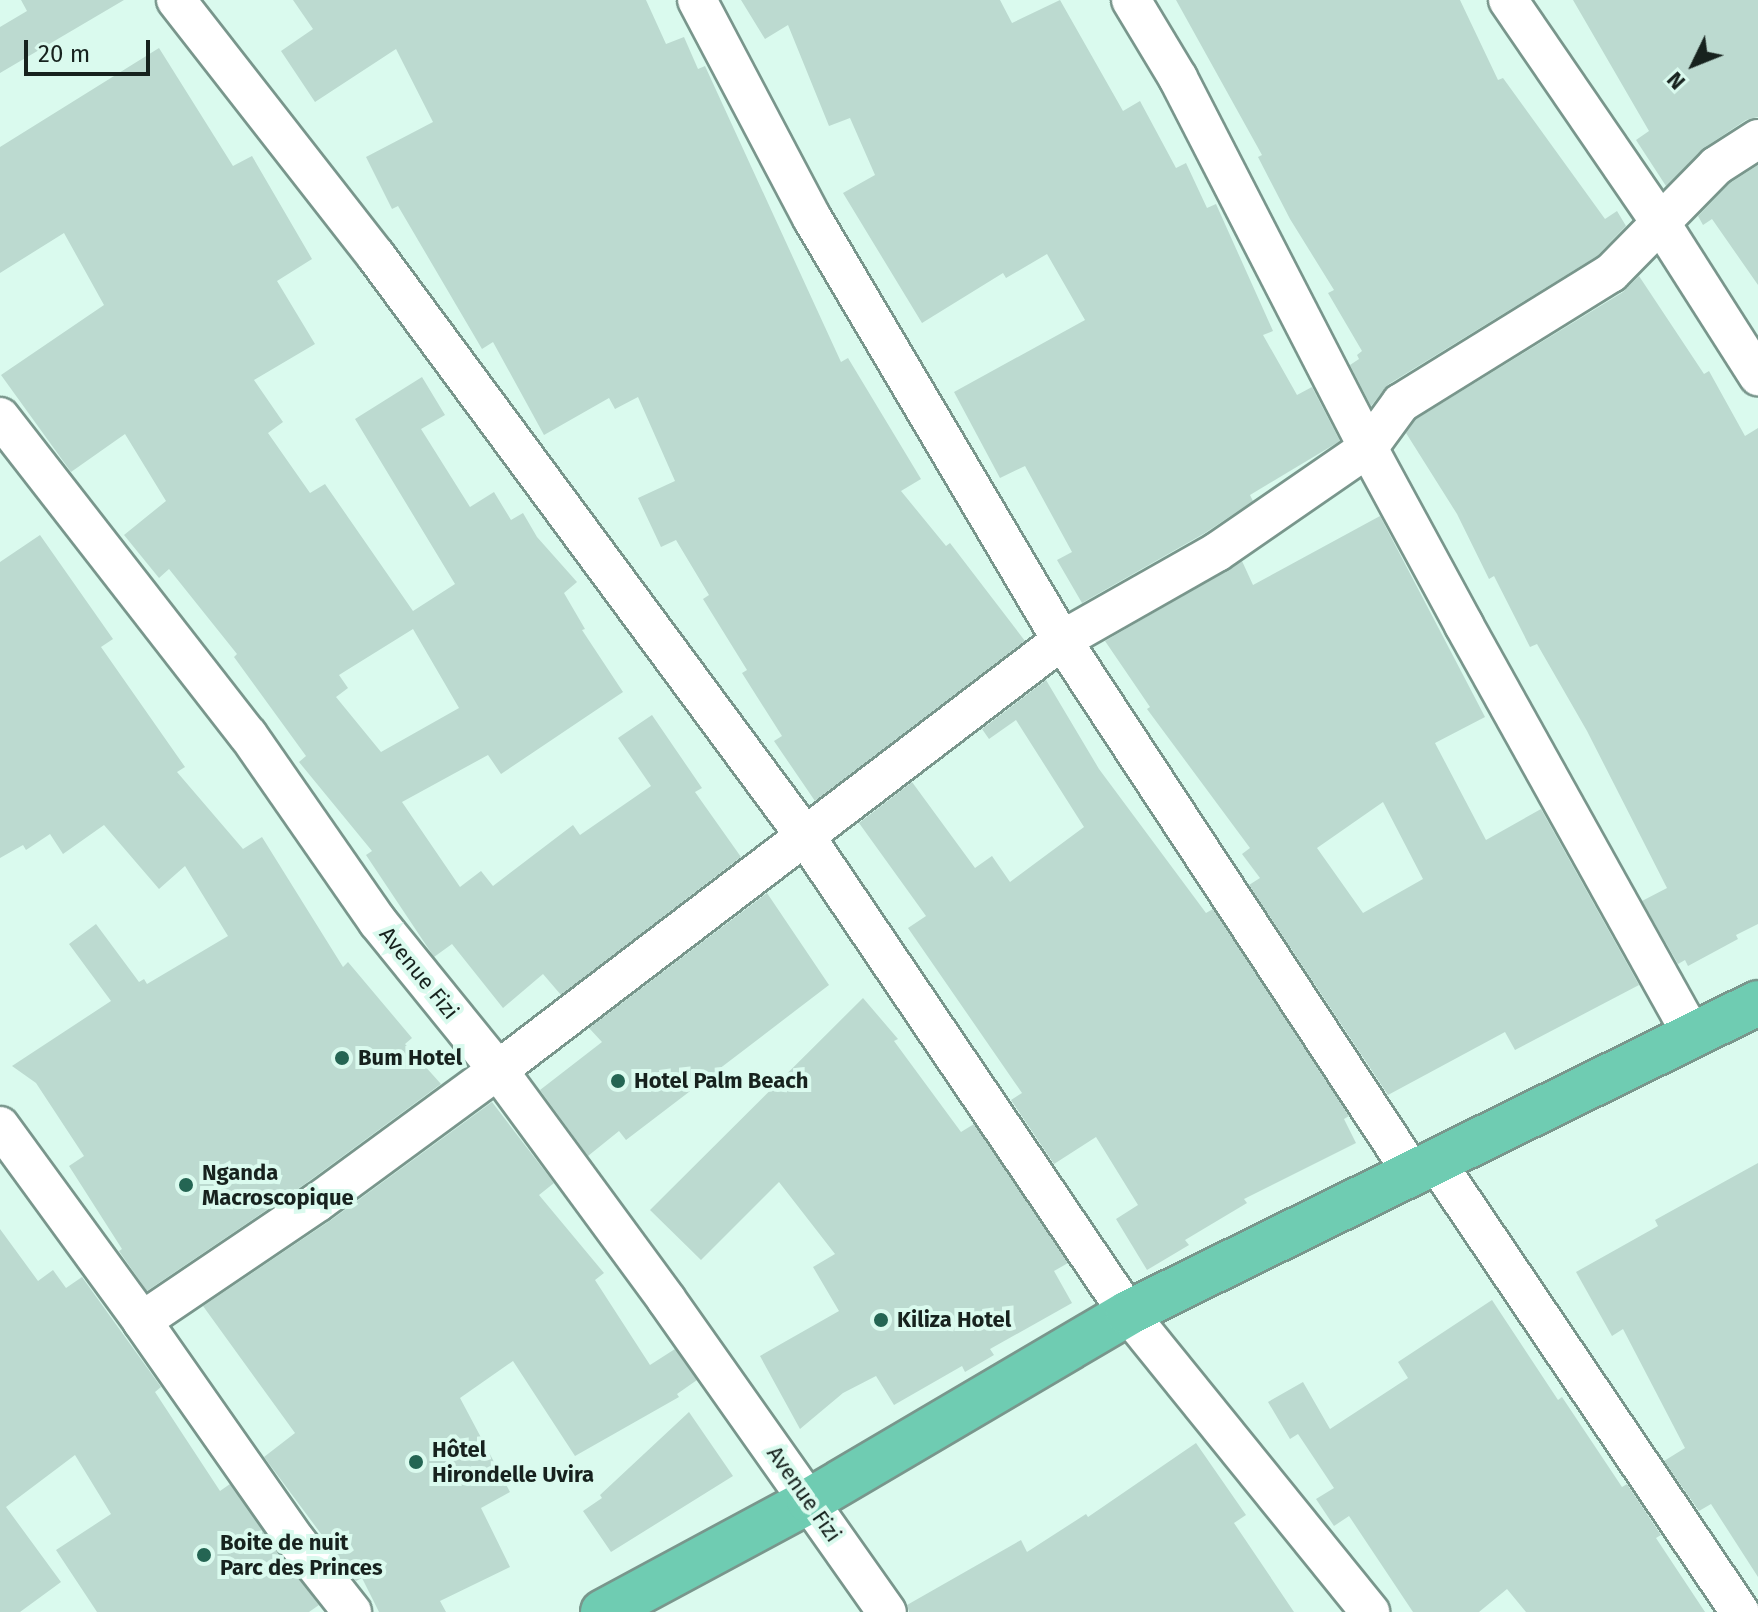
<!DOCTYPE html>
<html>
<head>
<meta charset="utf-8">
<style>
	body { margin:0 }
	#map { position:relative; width:1758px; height:1612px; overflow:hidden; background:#dafaee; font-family:"Fira Sans",sans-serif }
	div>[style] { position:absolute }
	.building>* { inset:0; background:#bcdad0 }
	.roads { filter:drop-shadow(2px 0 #79968c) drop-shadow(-2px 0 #79968c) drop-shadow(0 2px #79968c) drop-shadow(0 -2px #79968c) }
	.minor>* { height:38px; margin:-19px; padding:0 19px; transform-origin:19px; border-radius:19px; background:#fff }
	.trunk>* { height:44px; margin:-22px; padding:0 22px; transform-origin:22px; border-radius:22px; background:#6fccb2 }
	.dots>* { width:22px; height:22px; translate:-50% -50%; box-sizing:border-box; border:4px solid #dafaee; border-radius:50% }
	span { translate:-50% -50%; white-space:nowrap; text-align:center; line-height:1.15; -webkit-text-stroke:8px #dafaee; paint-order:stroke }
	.street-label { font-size:22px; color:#17221e }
	.poi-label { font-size:22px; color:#17221e; font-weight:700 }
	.left { translate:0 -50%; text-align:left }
	.north { position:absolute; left:1654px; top:24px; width:80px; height:80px; -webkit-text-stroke:6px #dafaee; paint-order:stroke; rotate:227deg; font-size:22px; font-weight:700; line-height:32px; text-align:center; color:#17221e }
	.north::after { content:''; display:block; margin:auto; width:28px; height:36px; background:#17221e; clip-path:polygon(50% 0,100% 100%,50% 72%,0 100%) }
	.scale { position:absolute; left:24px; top:40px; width:126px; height:36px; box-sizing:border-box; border:4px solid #17221e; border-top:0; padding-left:10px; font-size:24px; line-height:28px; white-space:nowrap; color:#17221e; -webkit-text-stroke:6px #dafaee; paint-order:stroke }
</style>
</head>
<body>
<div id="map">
	<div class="building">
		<i style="clip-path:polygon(21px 0,124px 0,0 73px,0 27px,27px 11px)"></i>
		<i style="clip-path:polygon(293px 0,646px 0,666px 44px,684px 37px,698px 69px,705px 66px,841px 362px,848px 358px,921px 479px,901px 491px,946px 546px,950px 543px,1025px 641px,815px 801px,774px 741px,782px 736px,742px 673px,747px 670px,703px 599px,709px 595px,676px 540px,661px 547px,638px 498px,675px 481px,638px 397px,615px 409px,609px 398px,544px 435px,493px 342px,482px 349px,398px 206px,392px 209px,366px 157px,433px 122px,396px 49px,315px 102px,281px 51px,313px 29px)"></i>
		<i style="clip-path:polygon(741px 0,1000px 0,1012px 23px,1060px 0,1123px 111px,1140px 101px,1176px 168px,1186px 163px,1207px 208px,1216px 204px,1273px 331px,1263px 335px,1297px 395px,1312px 387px,1340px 441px,1250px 495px,1253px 501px,1205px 533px,1082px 603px,1057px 560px,1072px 552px,1025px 466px,1000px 478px,954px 392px,1085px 320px,1047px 254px,1006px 278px,1003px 273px,922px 323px,843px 193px,875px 175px,850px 118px,829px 126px,788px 25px,765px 39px)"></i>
		<i style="clip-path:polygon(1176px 0,1460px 0,1498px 80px,1503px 78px,1605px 219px,1617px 211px,1626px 226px,1597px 256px,1389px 384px,1371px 406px,1350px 365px,1359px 359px,1357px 355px,1362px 351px,1328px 293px,1334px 290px,1290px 219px,1258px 157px,1262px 155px)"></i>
		<i style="clip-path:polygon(1573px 0,1758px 0,1758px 117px,1746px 120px,1704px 148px,1666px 186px,1636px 140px,1649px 131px)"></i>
		<i style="clip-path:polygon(evenodd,159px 48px,233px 166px,252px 156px,312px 259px,277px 281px,315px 344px,254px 380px,283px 422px,268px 433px,310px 493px,325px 484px,413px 611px,455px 584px,355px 419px,422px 377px,445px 415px,421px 429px,470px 507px,494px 492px,511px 520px,523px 513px,537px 537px,577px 582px,564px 593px,585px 629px,582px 630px,623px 692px,501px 774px,488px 755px,402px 802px,460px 887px,481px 871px,493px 886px,573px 825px,580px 835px,651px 786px,618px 738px,652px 715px,702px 788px,695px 792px,741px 857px,561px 995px,543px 974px,503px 1008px,452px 944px,434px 957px,366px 855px,372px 851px,299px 762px,306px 756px,234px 657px,237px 654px,169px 569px,159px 578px,124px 535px,166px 501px,125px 434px,71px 472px,1px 375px,104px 305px,64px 233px,0 273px,0 147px,159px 48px,413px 629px,459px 708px,381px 752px,336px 697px,348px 688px,339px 675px,413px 629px)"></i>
		<i style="clip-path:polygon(1758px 165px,1758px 285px,1712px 219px,1703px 225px,1698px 216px,1730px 183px)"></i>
		<i style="clip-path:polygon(1639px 276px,1704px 374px,1709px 371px,1745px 436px,1758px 428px,1758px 924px,1736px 935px,1738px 939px,1688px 966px,1685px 960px,1678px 964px,1642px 901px,1667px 888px,1587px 731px,1537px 644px,1530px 647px,1494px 576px,1489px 579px,1457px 514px,1406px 433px,1416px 419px,1623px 292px)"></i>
		<i style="clip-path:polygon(evenodd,1380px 516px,1485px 717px,1435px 743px,1486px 840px,1541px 809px,1639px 985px,1515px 1050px,1505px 1032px,1388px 1095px,1249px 885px,1260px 878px,1242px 854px,1250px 848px,1147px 709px,1150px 707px,1105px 641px,1242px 561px,1253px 585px,1380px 516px,1383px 802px,1423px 879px,1363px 913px,1317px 848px,1383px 802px)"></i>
		<i style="clip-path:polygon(40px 535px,113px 639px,101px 647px,185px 767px,177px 772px,243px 849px,262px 837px,343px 967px,348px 962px,412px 1038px,405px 1044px,441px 1084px,305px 1184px,147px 1291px,119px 1251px,122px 1249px,69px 1166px,84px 1156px,36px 1083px,12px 1066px,111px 1001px,69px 944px,96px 924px,139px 982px,144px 979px,147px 984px,228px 936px,185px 866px,159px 889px,104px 825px,63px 854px,50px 834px,26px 850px,23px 845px,0 858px,0 562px)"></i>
		<i style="clip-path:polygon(1046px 680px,1099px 769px,1206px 913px,1213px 909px,1349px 1116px,1344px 1119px,1356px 1143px,1244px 1199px,1247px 1203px,1185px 1240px,1189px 1245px,1147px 1270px,1116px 1219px,1138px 1205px,1096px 1137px,1054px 1164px,1011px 1100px,1022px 1093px,908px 928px,926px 916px,859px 823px,912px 782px,975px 868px,992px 856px,1010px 882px,1084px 827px,1016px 720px,989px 739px,982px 729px)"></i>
		<i style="clip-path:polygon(767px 893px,829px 985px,626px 1140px,619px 1131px,588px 1156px,540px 1090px,602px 1042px,589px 1028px)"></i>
		<i style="clip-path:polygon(863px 998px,898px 1039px,894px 1041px,961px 1132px,974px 1124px,1068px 1263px,1054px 1271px,1072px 1303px,990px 1349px,994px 1355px,965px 1372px,962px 1366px,894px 1405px,876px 1376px,843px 1393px,800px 1429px,760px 1356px,839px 1311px,813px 1267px,835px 1254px,779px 1182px,701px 1260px,650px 1210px)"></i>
		<i style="clip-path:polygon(492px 1102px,554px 1183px,539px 1195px,604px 1273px,595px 1280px,650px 1365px,675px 1349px,697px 1380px,677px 1394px,679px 1397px,575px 1456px,513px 1361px,460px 1398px,510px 1492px,481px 1508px,510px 1567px,440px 1601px,446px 1612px,379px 1612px,362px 1578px,356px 1581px,264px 1457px,295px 1433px,203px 1306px,331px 1220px)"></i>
		<i style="clip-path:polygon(1758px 1163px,1758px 1577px,1711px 1504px,1699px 1511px,1664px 1461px,1685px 1448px,1623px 1329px,1612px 1336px,1576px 1272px,1658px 1226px,1655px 1220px)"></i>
		<i style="clip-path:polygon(0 1229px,38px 1281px,53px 1270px,66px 1288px,82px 1277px,161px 1387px,155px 1392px,220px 1491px,230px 1484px,319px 1605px,309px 1612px,97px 1612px,56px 1550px,111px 1514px,75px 1455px,6px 1507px,61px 1582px,20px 1612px,0 1612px)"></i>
		<i style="clip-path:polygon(1492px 1300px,1558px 1400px,1562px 1397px,1622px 1487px,1627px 1484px,1661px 1535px,1656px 1538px,1705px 1612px,1526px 1612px,1507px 1589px,1479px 1612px,1413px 1612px,1349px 1516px,1334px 1526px,1316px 1499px,1334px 1488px,1298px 1434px,1290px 1439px,1268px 1402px,1303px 1382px,1330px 1429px,1408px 1378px,1398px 1362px)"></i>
		<i style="clip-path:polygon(689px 1412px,733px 1476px,611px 1552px,583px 1511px,602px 1498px,600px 1495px)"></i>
		<i style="clip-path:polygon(1196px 1443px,1246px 1515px,1234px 1523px,1294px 1612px,909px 1612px,907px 1605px,1021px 1540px,1027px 1552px,1086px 1514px,1088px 1517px)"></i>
	</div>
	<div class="roads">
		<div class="minor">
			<i style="left:176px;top:0;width:325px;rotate:52deg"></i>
			<i style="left:376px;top:256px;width:721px;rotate:53.51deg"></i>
			<i style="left:805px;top:836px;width:576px;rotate:55.9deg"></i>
			<i style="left:1128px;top:1313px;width:385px;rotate:51deg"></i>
			<i style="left:697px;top:0;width:246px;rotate:62.2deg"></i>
			<i style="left:812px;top:218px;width:490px;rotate:59.4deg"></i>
			<i style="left:1062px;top:640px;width:639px;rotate:56.68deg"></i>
			<i style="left:1131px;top:0;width:91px;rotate:58.9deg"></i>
			<i style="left:1178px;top:78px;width:416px;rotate:62.8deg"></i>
			<i style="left:1368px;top:448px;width:201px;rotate:61.5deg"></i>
			<i style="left:1464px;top:625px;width:471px;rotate:60.9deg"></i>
			<i style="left:1508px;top:0;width:269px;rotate:55.6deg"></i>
			<i style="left:1660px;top:222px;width:183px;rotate:57.5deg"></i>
			<i style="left:0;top:417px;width:403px;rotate:52.1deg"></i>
			<i style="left:248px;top:735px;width:228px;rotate:55.2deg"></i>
			<i style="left:378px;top:922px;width:191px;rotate:51deg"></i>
			<i style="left:498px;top:1070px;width:284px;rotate:53.7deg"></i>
			<i style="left:666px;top:1299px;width:383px;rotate:54.8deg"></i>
			<i style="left:0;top:1126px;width:241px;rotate:53.9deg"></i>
			<i style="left:142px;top:1321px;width:270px;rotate:55deg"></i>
			<i style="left:297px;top:1542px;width:89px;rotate:51.8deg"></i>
			<i style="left:1436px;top:1162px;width:543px;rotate:55.96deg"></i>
			<i style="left:142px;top:1321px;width:212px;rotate:-34.1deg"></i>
			<i style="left:318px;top:1202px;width:223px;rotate:-36.3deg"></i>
			<i style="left:498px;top:1070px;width:709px;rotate:-37.32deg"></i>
			<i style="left:1062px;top:640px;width:178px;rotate:-29.6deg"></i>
			<i style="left:1217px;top:552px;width:183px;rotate:-34.6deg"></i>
			<i style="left:1368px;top:448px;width:56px;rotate:-53.7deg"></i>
			<i style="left:1401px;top:403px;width:247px;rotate:-31.8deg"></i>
			<i style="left:1611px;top:273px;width:150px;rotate:-45.5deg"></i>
			<i style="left:1716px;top:166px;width:50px;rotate:-32.7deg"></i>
		</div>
		<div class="trunk">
			<i style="left:603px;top:1612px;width:234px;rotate:-28.3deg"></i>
			<i style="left:809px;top:1501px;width:370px;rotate:-30.5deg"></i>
			<i style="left:1128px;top:1313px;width:702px;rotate:-26.2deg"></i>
		</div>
	</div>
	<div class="dots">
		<i style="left:342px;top:1058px;background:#246553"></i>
		<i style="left:618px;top:1081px;background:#246553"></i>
		<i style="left:186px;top:1185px;background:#246553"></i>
		<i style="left:881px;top:1320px;background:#246553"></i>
		<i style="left:416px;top:1462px;background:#246553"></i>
		<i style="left:204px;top:1555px;background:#246553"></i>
	</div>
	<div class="street-label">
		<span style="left:419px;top:973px;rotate:51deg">Avenue Fizi</span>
		<span style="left:804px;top:1494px;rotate:55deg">Avenue Fizi</span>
	</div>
	<div class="poi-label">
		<span class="left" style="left:358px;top:1058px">Bum Hotel</span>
		<span class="left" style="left:634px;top:1081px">Hotel Palm Beach</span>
		<span class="left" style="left:202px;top:1185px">Nganda<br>Macroscopique</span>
		<span class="left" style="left:897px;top:1320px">Kiliza Hotel</span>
		<span class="left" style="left:432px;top:1462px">Hôtel<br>Hirondelle Uvira</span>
		<span class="left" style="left:220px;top:1555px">Boite de nuit<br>Parc des Princes</span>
	</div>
	<div class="north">N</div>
	<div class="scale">20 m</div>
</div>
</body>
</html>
